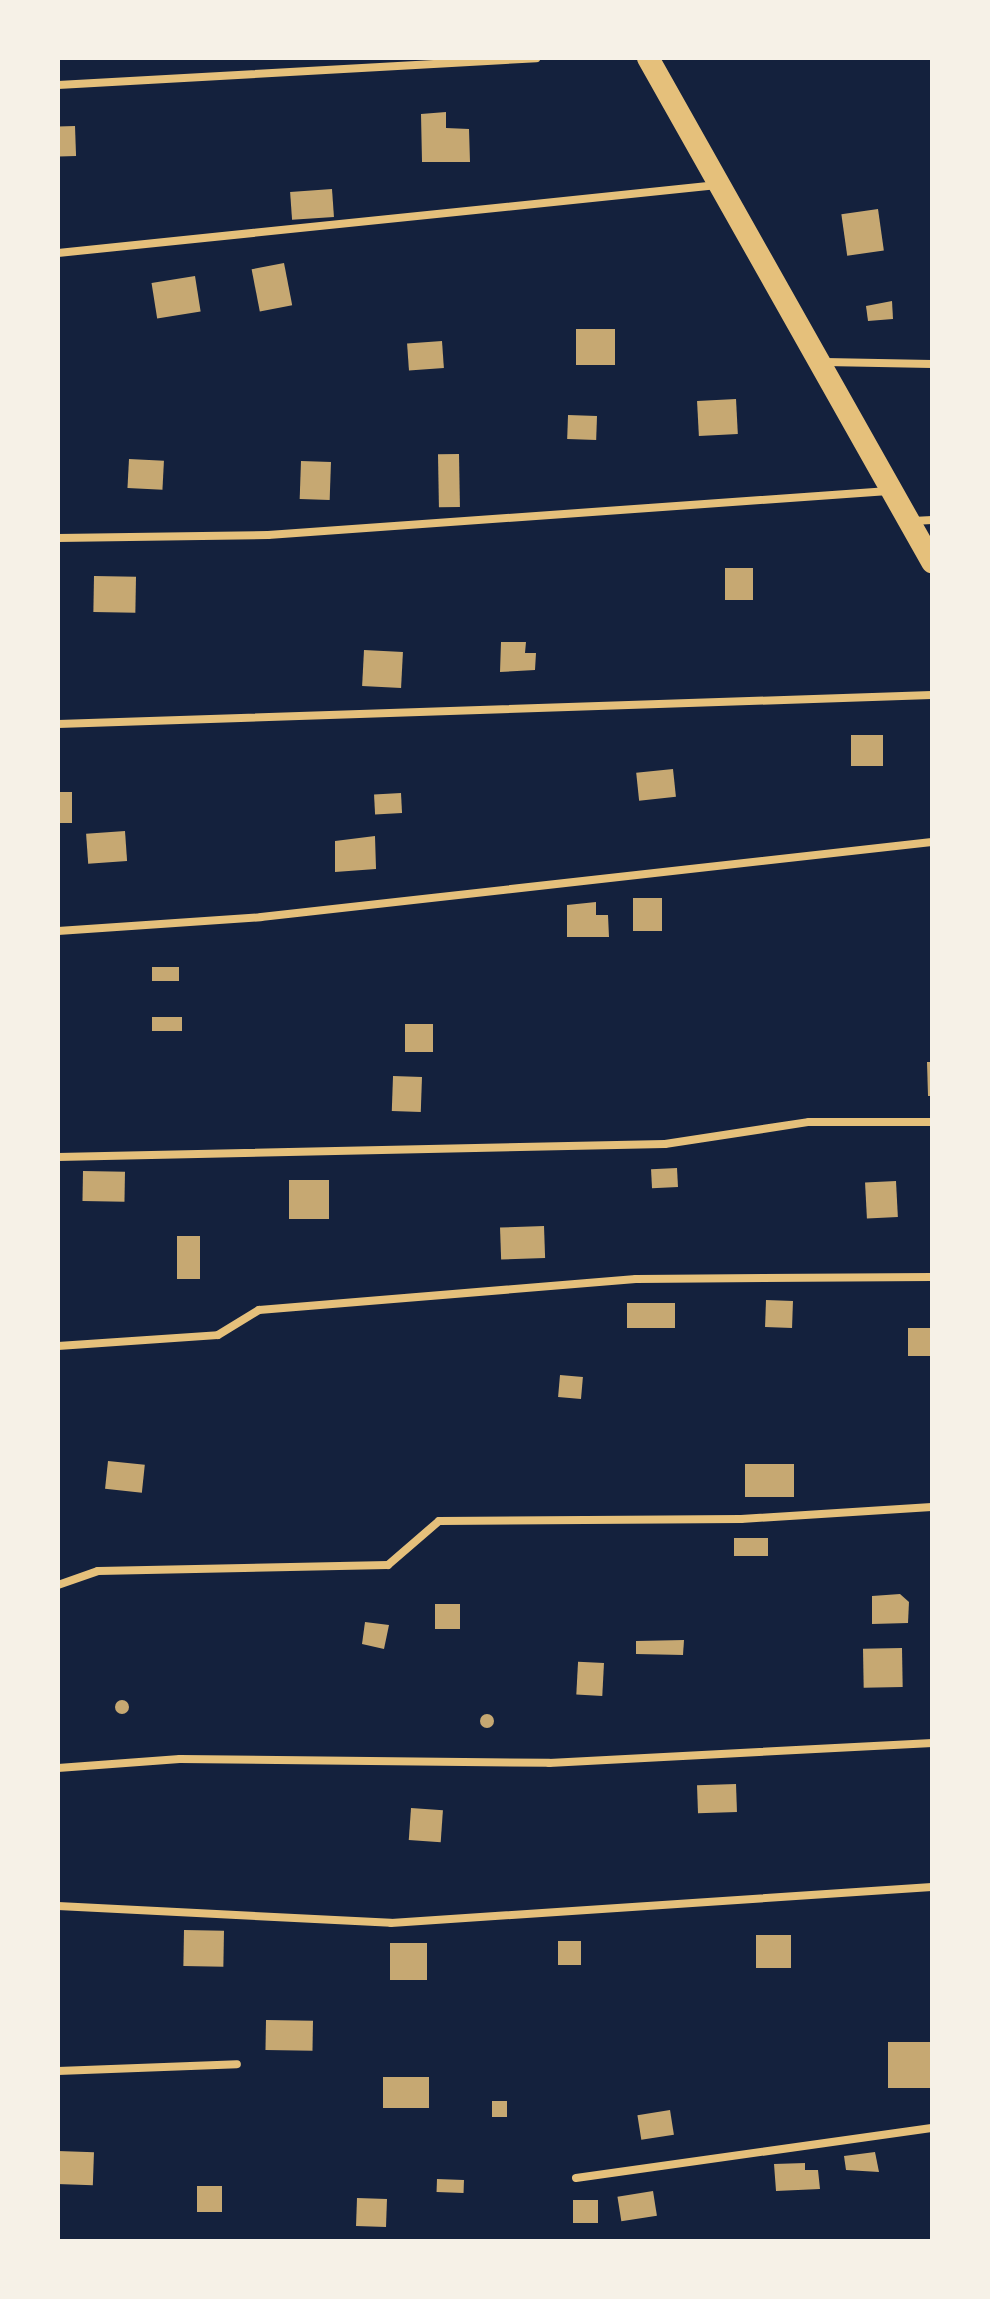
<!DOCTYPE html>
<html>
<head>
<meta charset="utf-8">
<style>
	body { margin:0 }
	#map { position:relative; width:990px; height:2299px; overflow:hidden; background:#14213d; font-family:Literata,serif }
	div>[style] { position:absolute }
	.building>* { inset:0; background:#c6a872; transform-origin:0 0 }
	.round { border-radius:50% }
	.minor>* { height:8px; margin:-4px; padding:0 4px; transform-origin:4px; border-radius:4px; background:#e5c07b }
	.trunk>* { height:22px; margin:-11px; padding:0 11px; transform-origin:11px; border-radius:11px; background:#e5c07b }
	span { translate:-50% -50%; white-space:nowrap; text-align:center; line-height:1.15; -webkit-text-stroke:6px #f6f1e7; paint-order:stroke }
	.frame { position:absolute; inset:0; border:60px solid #f6f1e7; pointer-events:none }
</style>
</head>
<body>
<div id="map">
	<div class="building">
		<i style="clip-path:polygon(446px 112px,446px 128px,469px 129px,470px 162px,422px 162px,421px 114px)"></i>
		<i style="left:75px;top:126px;width:30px;height:17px;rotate:88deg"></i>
		<i style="left:332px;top:189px;width:28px;height:42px;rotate:86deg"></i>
		<i style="left:878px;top:209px;width:42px;height:37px;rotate:82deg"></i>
		<i style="left:284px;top:263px;width:43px;height:33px;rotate:79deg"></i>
		<i style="left:195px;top:276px;width:36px;height:44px;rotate:81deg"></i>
		<i style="clip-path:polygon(892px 301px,893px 319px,868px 321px,866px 306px)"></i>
		<i style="left:615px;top:329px;width:36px;height:39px;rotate:90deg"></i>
		<i style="left:442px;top:341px;width:27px;height:35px;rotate:86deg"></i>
		<i style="left:736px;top:399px;width:35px;height:39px;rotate:87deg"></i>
		<i style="left:597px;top:416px;width:24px;height:29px;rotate:92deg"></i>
		<i style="left:459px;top:454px;width:53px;height:21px;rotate:89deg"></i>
		<i style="left:129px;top:459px;width:35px;height:29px;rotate:3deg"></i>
		<i style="left:301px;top:461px;width:30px;height:38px;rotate:2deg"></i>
		<i style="left:725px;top:568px;width:28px;height:32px"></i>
		<i style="left:94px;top:576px;width:42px;height:36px;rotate:1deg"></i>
		<i style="clip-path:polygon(501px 642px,526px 642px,525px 653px,536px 653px,535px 670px,500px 672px)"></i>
		<i style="left:364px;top:650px;width:39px;height:36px;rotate:3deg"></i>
		<i style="left:883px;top:735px;width:31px;height:32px;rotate:90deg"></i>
		<i style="left:673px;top:769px;width:28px;height:37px;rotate:84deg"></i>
		<i style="left:58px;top:792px;width:14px;height:31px"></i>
		<i style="left:401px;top:793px;width:20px;height:27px;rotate:87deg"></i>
		<i style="left:125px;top:831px;width:30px;height:39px;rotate:86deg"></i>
		<i style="clip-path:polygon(375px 836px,376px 869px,335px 872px,335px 841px)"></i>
		<i style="left:662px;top:898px;width:33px;height:29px;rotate:90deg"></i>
		<i style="clip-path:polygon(596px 902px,596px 915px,608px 915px,609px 937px,567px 937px,567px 905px)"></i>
		<i style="left:152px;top:967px;width:27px;height:14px"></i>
		<i style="left:152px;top:1017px;width:30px;height:14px"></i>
		<i style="left:405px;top:1024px;width:28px;height:28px"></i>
		<i style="clip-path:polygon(927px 1062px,932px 1062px,932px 1096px,928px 1096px)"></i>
		<i style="left:422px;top:1077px;width:35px;height:29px;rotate:92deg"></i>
		<i style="left:677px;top:1168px;width:19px;height:26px;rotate:87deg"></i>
		<i style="left:83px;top:1171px;width:42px;height:30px;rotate:1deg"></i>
		<i style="left:329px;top:1180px;width:39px;height:40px;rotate:90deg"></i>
		<i style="left:896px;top:1181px;width:36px;height:31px;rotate:87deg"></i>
		<i style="left:544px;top:1226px;width:32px;height:44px;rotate:88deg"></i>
		<i style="left:177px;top:1236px;width:23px;height:43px"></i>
		<i style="left:766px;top:1300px;width:27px;height:27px;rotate:2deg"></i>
		<i style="left:675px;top:1303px;width:25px;height:48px;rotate:90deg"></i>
		<i style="left:932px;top:1328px;width:28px;height:24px;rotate:90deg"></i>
		<i style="left:560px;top:1375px;width:23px;height:22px;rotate:5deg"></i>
		<i style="left:108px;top:1461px;width:37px;height:28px;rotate:6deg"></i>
		<i style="left:794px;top:1464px;width:33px;height:49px;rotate:90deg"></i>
		<i style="left:734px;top:1538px;width:34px;height:18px"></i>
		<i style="clip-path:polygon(900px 1594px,909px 1602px,908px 1623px,872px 1624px,872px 1596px)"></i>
		<i style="left:435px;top:1604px;width:25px;height:25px"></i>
		<i style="clip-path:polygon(365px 1622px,389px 1625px,384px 1649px,362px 1644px)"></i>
		<i style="clip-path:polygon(684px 1640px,683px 1655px,636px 1654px,636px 1641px)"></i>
		<i style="left:902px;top:1648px;width:39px;height:39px;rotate:89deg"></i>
		<i style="left:604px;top:1663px;width:33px;height:26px;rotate:93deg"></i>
		<i class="round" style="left:115px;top:1700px;width:14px;height:14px"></i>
		<i class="round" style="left:480px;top:1714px;width:14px;height:14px"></i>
		<i style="left:736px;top:1784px;width:28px;height:39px;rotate:88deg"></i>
		<i style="left:411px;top:1808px;width:32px;height:32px;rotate:4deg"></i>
		<i style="left:184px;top:1930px;width:40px;height:36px;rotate:1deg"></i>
		<i style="left:756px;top:1935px;width:35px;height:33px"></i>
		<i style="left:558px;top:1941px;width:23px;height:24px"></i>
		<i style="left:390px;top:1943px;width:37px;height:37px"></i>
		<i style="left:266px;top:2020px;width:47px;height:30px;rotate:1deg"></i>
		<i style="left:932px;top:2042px;width:46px;height:44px;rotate:90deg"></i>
		<i style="left:383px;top:2077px;width:46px;height:31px"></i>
		<i style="left:492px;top:2101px;width:15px;height:16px"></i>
		<i style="left:670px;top:2110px;width:25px;height:33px;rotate:81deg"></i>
		<i style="left:58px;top:2151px;width:36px;height:33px;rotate:2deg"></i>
		<i style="clip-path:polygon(875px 2152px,879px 2172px,846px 2170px,844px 2156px)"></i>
		<i style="clip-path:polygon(805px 2163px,805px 2170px,818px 2170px,820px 2189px,776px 2191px,774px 2164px)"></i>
		<i style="left:437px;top:2179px;width:27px;height:13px;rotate:2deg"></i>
		<i style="left:222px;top:2186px;width:26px;height:25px;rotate:90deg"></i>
		<i style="left:653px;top:2191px;width:25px;height:36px;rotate:81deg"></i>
		<i style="left:357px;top:2198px;width:30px;height:28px;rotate:2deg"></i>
		<i style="left:573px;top:2200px;width:25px;height:23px"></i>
	</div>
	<div class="minor">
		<i style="left:58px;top:85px;width:479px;rotate:-3.2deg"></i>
		<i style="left:58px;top:253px;width:663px;rotate:-5.88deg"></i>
		<i style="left:825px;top:362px;width:107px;rotate:1.1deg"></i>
		<i style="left:913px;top:521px;width:19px;rotate:-3deg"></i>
		<i style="left:58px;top:538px;width:210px;rotate:-0.8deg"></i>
		<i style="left:268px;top:535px;width:622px;rotate:-4.06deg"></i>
		<i style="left:58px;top:724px;width:874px;rotate:-1.9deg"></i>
		<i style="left:58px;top:931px;width:203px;rotate:-3.9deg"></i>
		<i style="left:261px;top:917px;width:675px;rotate:-6.38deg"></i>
		<i style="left:58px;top:1157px;width:607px;rotate:-1.23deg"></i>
		<i style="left:665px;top:1144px;width:146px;rotate:-8.7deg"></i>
		<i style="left:809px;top:1122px;width:123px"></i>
		<i style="left:58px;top:1346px;width:160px;rotate:-3.9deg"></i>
		<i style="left:218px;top:1335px;width:48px;rotate:-31.4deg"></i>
		<i style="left:259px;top:1310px;width:378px;rotate:-4.7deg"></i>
		<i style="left:636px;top:1279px;width:296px;rotate:-0.4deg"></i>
		<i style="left:58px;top:1585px;width:42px;rotate:-19.3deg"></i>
		<i style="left:98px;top:1571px;width:290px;rotate:-1.2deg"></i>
		<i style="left:388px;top:1565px;width:67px;rotate:-40.8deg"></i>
		<i style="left:439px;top:1521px;width:302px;rotate:-0.4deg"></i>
		<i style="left:741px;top:1519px;width:191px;rotate:-3.6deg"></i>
		<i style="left:58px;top:1768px;width:122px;rotate:-4.2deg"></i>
		<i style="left:180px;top:1759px;width:369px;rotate:0.6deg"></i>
		<i style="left:549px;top:1763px;width:384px;rotate:-3deg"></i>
		<i style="left:58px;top:1906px;width:333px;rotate:2.9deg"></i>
		<i style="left:391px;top:1923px;width:542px;rotate:-3.81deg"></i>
		<i style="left:58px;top:2071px;width:179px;rotate:-2.2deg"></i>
		<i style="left:576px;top:2178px;width:359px;rotate:-8deg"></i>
	</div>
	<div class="trunk">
		<i style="left:648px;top:58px;width:579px;rotate:60.6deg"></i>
	</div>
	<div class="frame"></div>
</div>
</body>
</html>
